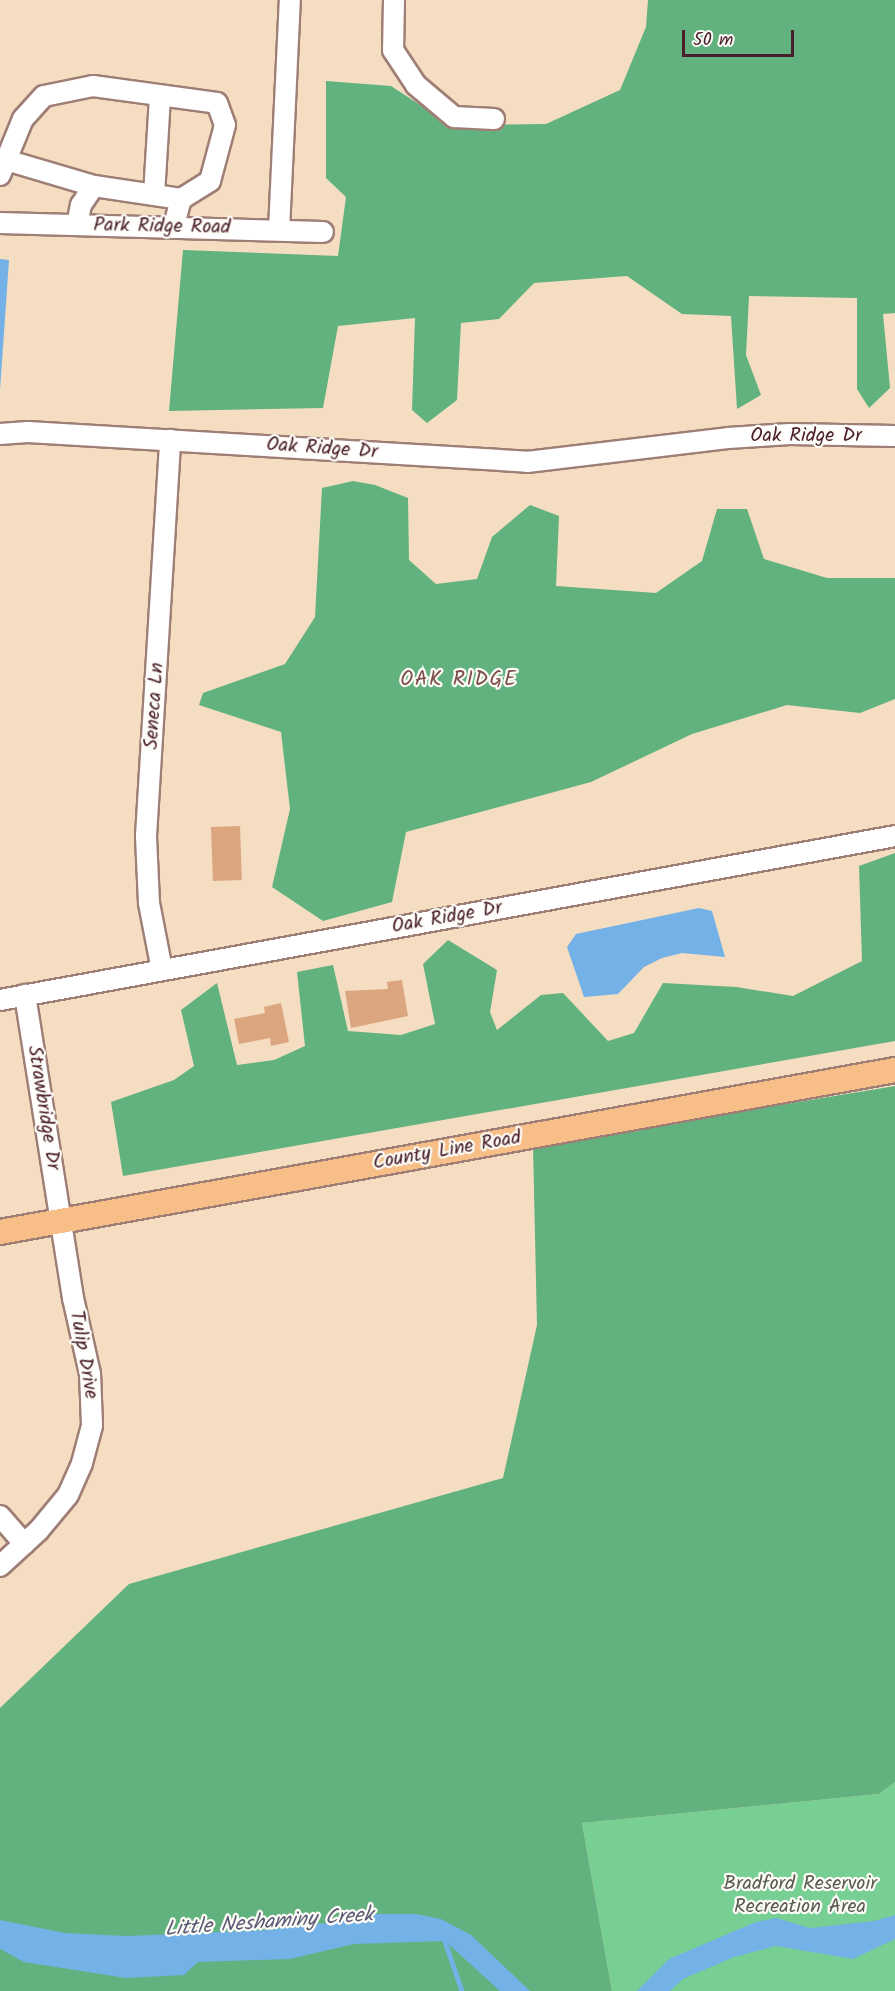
<!DOCTYPE html>
<html>
<head>
<meta charset="utf-8">
<style>
	body { margin:0 }
	#map { position:relative; width:895px; height:1991px; overflow:hidden; background:#f4ddc1; font-family:Kalam,sans-serif }
	div>[style] { position:absolute }
	.green>* { inset:0; background:#77cf94 }
	.forest>* { inset:0; background:#61b27e }
	.water>* { inset:0; background:#73b1e6 }
	.stream>* { height:4.5px; margin:-2.25px; padding:0 2.25px; transform-origin:2.25px; border-radius:2.25px; background:#73b1e6 }
	.building>* { inset:0; background:#dba580; transform-origin:0 0 }
	.roads { filter:drop-shadow(2px 0 #9f7e76) drop-shadow(-2px 0 #9f7e76) drop-shadow(0 2px #9f7e76) drop-shadow(0 -2px #9f7e76) }
	.minor>* { height:20px; margin:-10px; padding:0 10px; transform-origin:10px; border-radius:10px; background:#fff }
	.major>* { height:24px; margin:-12px; padding:0 12px; transform-origin:12px; border-radius:12px; background:#f7be87 }
	span { translate:-50% -50%; white-space:nowrap; text-align:center; line-height:1.15; -webkit-text-stroke:4.5px #fdfcf7; paint-order:stroke }
	.street-label { font-size:20px; color:#4a1f2b }
	.park-label { font-size:20px; color:#5a5d50 }
	.neighbourhood-label { font-size:21px; color:#7d4e49; letter-spacing:1.5px }
	.water-label { font-size:21px; color:#5a5976; font-style:italic }
	.scale { position:absolute; left:682px; top:30px; width:112px; height:27px; box-sizing:border-box; border:3px solid #4a1f2b; border-top:0; padding-left:8px; font-size:18px; line-height:21px; white-space:nowrap; color:#4a1f2b; -webkit-text-stroke:4px #fdfcf7; paint-order:stroke }
</style>
</head>
<body>
<div id="map">
	<div class="green">
		<i style="clip-path:polygon(895px 1782px,895px 1991px,612px 1991px,582px 1823px,879px 1794px)"></i>
	</div>
	<div class="forest">
		<i style="clip-path:polygon(648px 0,895px 0,895px 313px,883px 314px,890px 388px,869px 408px,857px 389px,857px 298px,749px 296px,746px 355px,761px 395px,737px 409px,731px 316px,682px 314px,627px 276px,534px 283px,499px 319px,461px 323px,457px 400px,427px 423px,412px 410px,415px 318px,338px 326px,323px 408px,169px 411px,183px 250px,338px 256px,346px 197px,326px 178px,326px 81px,391px 86px,451px 125px,546px 124px,620px 90px,646px 27px)"></i>
		<i style="clip-path:polygon(353px 481px,375px 485px,408px 498px,409px 560px,436px 584px,477px 579px,492px 537px,530px 505px,559px 516px,556px 586px,656px 593px,702px 561px,717px 509px,747px 509px,764px 559px,827px 578px,895px 578px,895px 699px,860px 713px,787px 705px,692px 734px,591px 782px,406px 832px,392px 902px,323px 921px,272px 887px,290px 809px,281px 732px,199px 705px,203px 693px,285px 664px,315px 617px,322px 488px)"></i>
		<i style="clip-path:polygon(895px 853px,895px 1041px,123px 1176px,111px 1102px,174px 1080px,194px 1066px,181px 1010px,217px 983px,237px 1065px,274px 1060px,305px 1046px,297px 972px,333px 965px,348px 1031px,401px 1035px,435px 1024px,423px 964px,448px 940px,497px 970px,490px 1012px,497px 1030px,541px 995px,563px 993px,608px 1041px,634px 1033px,663px 983px,736px 987px,793px 996px,862px 961px,859px 866px)"></i>
		<i style="clip-path:polygon(895px 1086px,895px 1782px,879px 1794px,582px 1823px,612px 1991px,0 1991px,0 1708px,129px 1584px,503px 1478px,537px 1325px,533px 1146px)"></i>
	</div>
	<div class="water">
		<i style="clip-path:polygon(0 259px,9px 260px,0 390px)"></i>
		<i style="clip-path:polygon(699px 908px,712px 911px,725px 957px,682px 953px,662px 958px,644px 967px,618px 994px,584px 997px,567px 947px,576px 934px)"></i>
		<i style="clip-path:polygon(359px 1914px,416px 1914px,441px 1919px,471px 1935px,530px 1991px,500px 1991px,445px 1941px,354px 1944px,290px 1959px,198px 1962px,184px 1975px,126px 1978px,24px 1962px,0 1949px,0 1920px,65px 1933px,127px 1936px,268px 1930px,325px 1923px)"></i>
		<i style="clip-path:polygon(895px 1915px,895px 1939px,853px 1959px,776px 1946px,734px 1957px,683px 1979px,670px 1991px,637px 1991px,669px 1959px,756px 1922px,776px 1918px,810px 1928px,874px 1921px)"></i>
	</div>
	<div class="stream">
		<i style="left:445px;top:1941px;width:53px;rotate:71.2deg"></i>
	</div>
	<div class="building">
		<i style="left:240px;top:826px;width:54px;height:29px;rotate:88deg"></i>
		<i style="clip-path:polygon(402px 980px,408px 1016px,351px 1028px,345px 991px,388px 989px,387px 982px)"></i>
		<i style="clip-path:polygon(281px 1003px,289px 1042px,271px 1046px,270px 1038px,239px 1044px,234px 1019px,265px 1013px,264px 1007px)"></i>
	</div>
	<div class="roads">
		<div class="minor">
			<i style="left:394px;top:0;width:50px;rotate:91.1deg"></i>
			<i style="left:393px;top:50px;width:42px;rotate:56.7deg"></i>
			<i style="left:416px;top:85px;width:50px;rotate:40.1deg"></i>
			<i style="left:454px;top:117px;width:40px;rotate:2.9deg"></i>
			<i style="left:6px;top:160px;width:92px;rotate:16.5deg"></i>
			<i style="left:0;top:175px;width:61px;rotate:-67.7deg"></i>
			<i style="left:23px;top:119px;width:31px;rotate:-48deg"></i>
			<i style="left:44px;top:96px;width:50px;rotate:-11.5deg"></i>
			<i style="left:93px;top:86px;width:125px;rotate:7.8deg"></i>
			<i style="left:217px;top:103px;width:23px;rotate:70deg"></i>
			<i style="left:225px;top:125px;width:58px;rotate:105deg"></i>
			<i style="left:210px;top:181px;width:34px;rotate:148deg"></i>
			<i style="left:181px;top:199px;width:30px;rotate:105deg"></i>
			<i style="left:154px;top:195px;width:97px;rotate:-86.5deg"></i>
			<i style="left:0;top:223px;width:323px;rotate:1.6deg"></i>
			<i style="left:77px;top:225px;width:20px;rotate:-79deg"></i>
			<i style="left:81px;top:205px;width:23px;rotate:-56deg"></i>
			<i style="left:94px;top:186px;width:88px;rotate:8.5deg"></i>
			<i style="left:279px;top:230px;width:230px;rotate:-87.3deg"></i>
			<i style="left:0;top:434px;width:28px;rotate:-4deg"></i>
			<i style="left:28px;top:432px;width:500px;rotate:3.4deg"></i>
			<i style="left:527px;top:462px;width:202px;rotate:-6.8deg"></i>
			<i style="left:728px;top:438px;width:62px;rotate:-3.7deg"></i>
			<i style="left:790px;top:434px;width:105px;rotate:1.1deg"></i>
			<i style="left:162px;top:970px;width:68px;rotate:-101deg"></i>
			<i style="left:149px;top:903px;width:67px;rotate:-92.6deg"></i>
			<i style="left:146px;top:836px;width:397px;rotate:-86.5deg"></i>
			<i style="left:0;top:1000px;width:910px;rotate:-10.38deg"></i>
			<i style="left:0;top:1516px;width:37px;rotate:49deg"></i>
			<i style="left:0;top:1566px;width:53px;rotate:-42.7deg"></i>
			<i style="left:39px;top:1530px;width:45px;rotate:-50.4deg"></i>
			<i style="left:68px;top:1495px;width:35px;rotate:-66deg"></i>
			<i style="left:82px;top:1463px;width:39px;rotate:-75deg"></i>
			<i style="left:92px;top:1425px;width:51px;rotate:-92.2deg"></i>
			<i style="left:90px;top:1374px;width:78px;rotate:-102.6deg"></i>
			<i style="left:73px;top:1298px;width:307px;rotate:-99deg"></i>
		</div>
		<div class="major">
			<i style="left:0;top:1232px;width:910px;rotate:-10.26deg"></i>
		</div>
	</div>
	<div class="street-label">
		<span style="left:162px;top:227px;rotate:1deg">Park Ridge Road</span>
		<span style="left:806px;top:436px">Oak Ridge Dr</span>
		<span style="left:322px;top:449px;rotate:4deg">Oak Ridge Dr</span>
		<span style="left:155px;top:706px;rotate:-86deg">Seneca Ln</span>
		<span style="left:447px;top:918px;rotate:-10deg">Oak Ridge Dr</span>
		<span style="left:43px;top:1108px;rotate:81deg">Strawbridge Dr</span>
		<span style="left:447px;top:1151px;rotate:-10deg">County Line Road</span>
		<span style="left:83px;top:1355px;rotate:80deg">Tulip Drive</span>
	</div>
	<div class="park-label">
		<span style="left:800px;top:1896px">Bradford Reservoir<br>Recreation Area</span>
	</div>
	<div class="neighbourhood-label">
		<span style="left:459px;top:680px">OAK RIDGE</span>
	</div>
	<div class="water-label">
		<span style="left:269px;top:1923px;rotate:-4deg">Little Neshaminy Creek</span>
	</div>
	<div class="scale">50 m</div>
</div>
</body>
</html>
